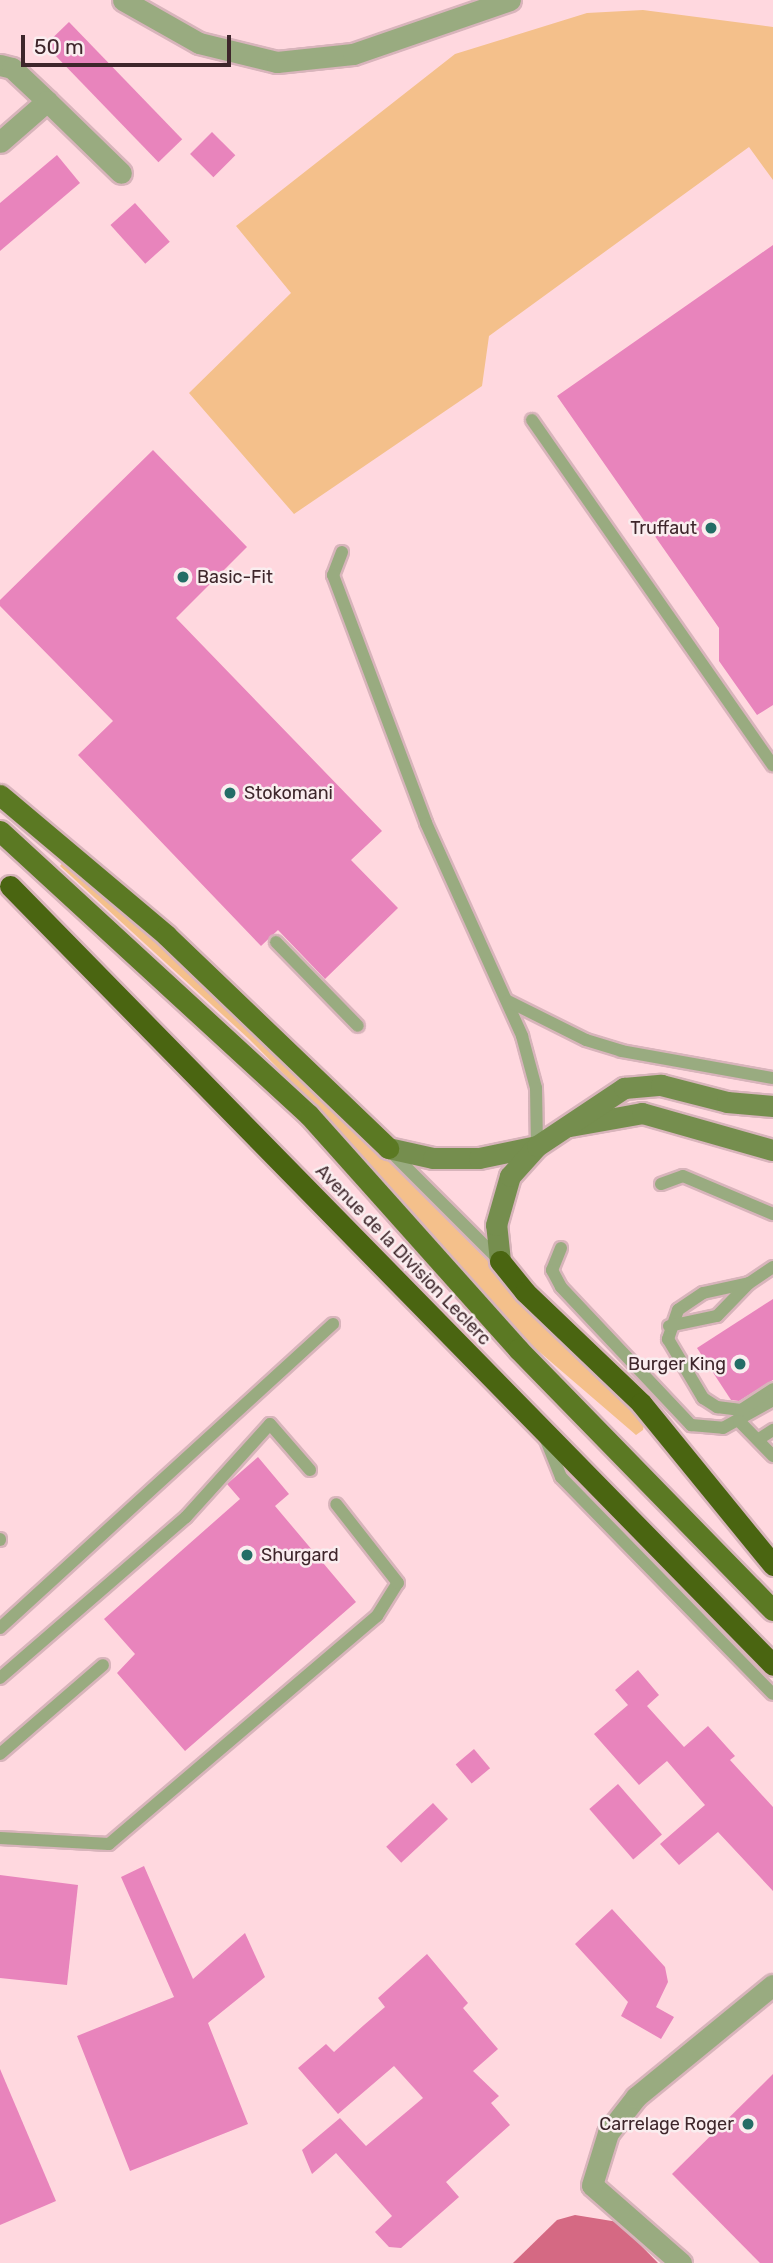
<!DOCTYPE html>
<html>
<head>
<meta charset="utf-8">
<style>
	body { margin:0 }
	#map { position:relative; width:773px; height:2263px; overflow:hidden; background:#ffd8df; font-family:Rubik,sans-serif }
	div>[style] { position:absolute }
	.green>* { inset:0; background:#f4c08b }
	.water>* { inset:0; background:#d56983 }
	.building>* { inset:0; background:#e884bc; transform-origin:0 0 }
	.roads { filter:drop-shadow(2px 0 #d8b4bb) drop-shadow(-2px 0 #d8b4bb) drop-shadow(0 2px #d8b4bb) drop-shadow(0 -2px #d8b4bb) }
	.lane>* { height:12px; margin:-6px; padding:0 6px; transform-origin:6px; border-radius:6px; background:#99ab80 }
	.street>* { height:21px; margin:-10.5px; padding:0 10.5px; transform-origin:10.5px; border-radius:10.5px; background:#99ab80 }
	.secondary>* { height:21px; margin:-10.5px; padding:0 10.5px; transform-origin:10.5px; border-radius:10.5px; background:#758e4e }
	.primary>* { height:21px; margin:-10.5px; padding:0 10.5px; transform-origin:10.5px; border-radius:10.5px; background:#5b7923 }
	.highway>* { height:21px; margin:-10.5px; padding:0 10.5px; transform-origin:10.5px; border-radius:10.5px; background:#4a6511 }
	.dots>* { width:19px; height:19px; translate:-50% -50%; box-sizing:border-box; border:4px solid #faedef; border-radius:50% }
	span { translate:-50% -50%; white-space:nowrap; text-align:center; line-height:1.15; -webkit-text-stroke:5px #faedef; paint-order:stroke }
	.poi-label { font-size:18px; color:#3e262b }
	.right { translate:-100% -50%; text-align:right }
	.left { translate:0 -50%; text-align:left }
	.street-label { font-size:18px; color:#3e262b }
	.scale { position:absolute; left:21px; top:35px; width:210px; height:32px; box-sizing:border-box; border:4px solid #3e262b; border-top:0; padding-left:9px; font-size:21px; line-height:24px; white-space:nowrap; color:#3e262b; -webkit-text-stroke:5px #faedef; paint-order:stroke }
</style>
</head>
<body>
<div id="map">
	<div class="green">
		<i style="clip-path:polygon(643px 10px,773px 27px,773px 180px,749px 147px,489px 336px,482px 386px,294px 514px,189px 393px,291px 293px,236px 226px,455px 54px,587px 13px)"></i>
		<i style="clip-path:polygon(65px 860px,287px 1058px,645px 1420px,643px 1430px,636px 1435px,529px 1343px,338px 1129px,249px 1039px,60px 866px)"></i>
	</div>
	<div class="water">
		<i style="clip-path:polygon(575px 2215px,618px 2222px,658px 2263px,513px 2263px,557px 2220px)"></i>
	</div>
	<div class="building">
		<i style="left:69px;top:22px;width:163px;height:33px;rotate:46deg"></i>
		<i style="left:212px;top:132px;width:33px;height:31px;rotate:45deg"></i>
		<i style="clip-path:polygon(57px 155px,80px 183px,0 251px,0 203px)"></i>
		<i style="left:135px;top:203px;width:52px;height:33px;rotate:48deg"></i>
		<i style="clip-path:polygon(773px 245px,773px 705px,757px 715px,719px 661px,719px 628px,557px 396px)"></i>
		<i style="clip-path:polygon(153px 450px,247px 547px,176px 618px,382px 831px,351px 860px,398px 908px,325px 979px,278px 930px,261px 946px,78px 755px,113px 721px,0 606px,0 600px)"></i>
		<i style="clip-path:polygon(773px 1299px,773px 1380px,739px 1401px,731px 1400px,697px 1348px)"></i>
		<i style="clip-path:polygon(258px 1457px,289px 1494px,275px 1506px,356px 1602px,185px 1751px,117px 1673px,135px 1654px,104px 1619px,240px 1499px,227px 1484px)"></i>
		<i style="clip-path:polygon(638px 1670px,659px 1695px,647px 1706px,684px 1747px,708px 1726px,735px 1756px,730px 1760px,773px 1807px,773px 1891px,718px 1832px,679px 1865px,660px 1844px,705px 1805px,667px 1761px,639px 1785px,594px 1734px,628px 1705px,615px 1690px)"></i>
		<i style="left:474px;top:1749px;width:25px;height:24px;rotate:50deg"></i>
		<i style="left:618px;top:1784px;width:67px;height:38px;rotate:49deg"></i>
		<i style="left:433px;top:1803px;width:22px;height:64px;rotate:47deg"></i>
		<i style="clip-path:polygon(144px 1866px,193px 1979px,245px 1933px,265px 1977px,208px 2023px,248px 2124px,130px 2171px,77px 2036px,174px 1997px,121px 1877px)"></i>
		<i style="clip-path:polygon(0 1875px,78px 1885px,67px 1985px,0 1978px)"></i>
		<i style="clip-path:polygon(612px 1909px,665px 1967px,668px 1982px,656px 2007px,674px 2017px,661px 2039px,621px 2016px,628px 2002px,575px 1944px)"></i>
		<i style="clip-path:polygon(427px 1954px,468px 2003px,463px 2008px,498px 2049px,473px 2071px,499px 2096px,491px 2103px,510px 2125px,446px 2182px,459px 2197px,401px 2248px,389px 2247px,375px 2232px,392px 2216px,336px 2153px,312px 2174px,302px 2150px,340px 2118px,366px 2146px,423px 2098px,394px 2066px,338px 2114px,298px 2068px,326px 2044px,334px 2052px,364px 2025px,385px 2007px,378px 1998px)"></i>
		<i style="clip-path:polygon(0 2069px,56px 2201px,0 2225px)"></i>
		<i style="clip-path:polygon(773px 2074px,773px 2263px,760px 2263px,672px 2174px)"></i>
	</div>
	<div class="roads">
		<div class="lane">
			<i style="left:532px;top:420px;width:421px;rotate:55.1deg"></i>
			<i style="left:342px;top:552px;width:25px;rotate:111deg"></i>
			<i style="left:333px;top:575px;width:265px;rotate:69.4deg"></i>
			<i style="left:426px;top:823px;width:234px;rotate:65.7deg"></i>
			<i style="left:522px;top:1036px;width:54px;rotate:74.9deg"></i>
			<i style="left:536px;top:1088px;width:58px;rotate:89deg"></i>
			<i style="left:276px;top:942px;width:117px;rotate:45.7deg"></i>
			<i style="left:508px;top:1001px;width:87px;rotate:26.6deg"></i>
			<i style="left:586px;top:1040px;width:37px;rotate:17deg"></i>
			<i style="left:621px;top:1051px;width:154px;rotate:10.1deg"></i>
			<i style="left:389px;top:1150px;width:157px;rotate:45deg"></i>
			<i style="left:661px;top:1184px;width:23px;rotate:-20deg"></i>
			<i style="left:683px;top:1176px;width:98px;rotate:22.9deg"></i>
			<i style="left:561px;top:1248px;width:24px;rotate:112deg"></i>
			<i style="left:552px;top:1270px;width:19px;rotate:62deg"></i>
			<i style="left:561px;top:1287px;width:190px;rotate:46.7deg"></i>
			<i style="left:691px;top:1425px;width:32px;rotate:5deg"></i>
			<i style="left:723px;top:1428px;width:57px;rotate:-29.2deg"></i>
			<i style="left:773px;top:1267px;width:29px;rotate:146deg"></i>
			<i style="left:749px;top:1283px;width:47px;rotate:167.7deg"></i>
			<i style="left:703px;top:1293px;width:30px;rotate:146deg"></i>
			<i style="left:678px;top:1310px;width:31px;rotate:109deg"></i>
			<i style="left:668px;top:1339px;width:69px;rotate:59.3deg"></i>
			<i style="left:703px;top:1398px;width:17px;rotate:33deg"></i>
			<i style="left:717px;top:1407px;width:24px;rotate:7deg"></i>
			<i style="left:741px;top:1410px;width:38px;rotate:-33deg"></i>
			<i style="left:669px;top:1326px;width:49px;rotate:-11.8deg"></i>
			<i style="left:717px;top:1316px;width:46px;rotate:-45.9deg"></i>
			<i style="left:739px;top:1421px;width:49px;rotate:45.8deg"></i>
			<i style="left:759px;top:1439px;width:17px;rotate:-33deg"></i>
			<i style="left:546px;top:1440px;width:40px;rotate:68deg"></i>
			<i style="left:561px;top:1477px;width:303px;rotate:45.7deg"></i>
			<i style="left:0;top:1539px;width:1px;rotate:90deg"></i>
			<i style="left:0;top:1628px;width:451px;rotate:-42.4deg"></i>
			<i style="left:0;top:1678px;width:246px;rotate:-40.9deg"></i>
			<i style="left:186px;top:1517px;width:125px;rotate:-47.9deg"></i>
			<i style="left:270px;top:1424px;width:61px;rotate:49deg"></i>
			<i style="left:0;top:1754px;width:136px;rotate:-40.8deg"></i>
			<i style="left:0;top:1838px;width:109px;rotate:3.2deg"></i>
			<i style="left:109px;top:1844px;width:352px;rotate:-40.4deg"></i>
			<i style="left:377px;top:1616px;width:39px;rotate:-58deg"></i>
			<i style="left:398px;top:1583px;width:100px;rotate:-128.1deg"></i>
		</div>
		<div class="street">
			<i style="left:123px;top:0;width:87px;rotate:29.5deg"></i>
			<i style="left:199px;top:43px;width:80px;rotate:13.7deg"></i>
			<i style="left:277px;top:62px;width:76px;rotate:-6deg"></i>
			<i style="left:353px;top:54px;width:166px;rotate:-19deg"></i>
			<i style="left:0;top:65px;width:12px;rotate:14deg"></i>
			<i style="left:12px;top:68px;width:48px;rotate:43.3deg"></i>
			<i style="left:47px;top:101px;width:62px;rotate:138.9deg"></i>
			<i style="left:47px;top:101px;width:103px;rotate:44.2deg"></i>
			<i style="left:681px;top:2263px;width:118px;rotate:-138.8deg"></i>
			<i style="left:592px;top:2185px;width:54px;rotate:-72.9deg"></i>
			<i style="left:608px;top:2133px;width:46px;rotate:-52.1deg"></i>
			<i style="left:636px;top:2097px;width:177px;rotate:-39.3deg"></i>
		</div>
		<div class="secondary">
			<i style="left:570px;top:1126px;width:73px;rotate:-10.2deg"></i>
			<i style="left:642px;top:1113px;width:136px;rotate:15.8deg"></i>
			<i style="left:388px;top:1148px;width:46px;rotate:12.5deg"></i>
			<i style="left:433px;top:1158px;width:46px"></i>
			<i style="left:479px;top:1158px;width:59px;rotate:-11.7deg"></i>
			<i style="left:500px;top:1261px;width:36px;rotate:-96deg"></i>
			<i style="left:496px;top:1225px;width:51px;rotate:-74.1deg"></i>
			<i style="left:510px;top:1176px;width:40px;rotate:-48deg"></i>
			<i style="left:537px;top:1146px;width:105px;rotate:-33.7deg"></i>
			<i style="left:624px;top:1088px;width:37px;rotate:-5deg"></i>
			<i style="left:661px;top:1085px;width:68px;rotate:14.4deg"></i>
			<i style="left:727px;top:1102px;width:46px;rotate:5deg"></i>
		</div>
		<div class="primary">
			<i style="left:0;top:795px;width:217px;rotate:40.1deg"></i>
			<i style="left:166px;top:935px;width:308px;rotate:43.8deg"></i>
			<i style="left:0;top:831px;width:420px;rotate:42.6deg"></i>
			<i style="left:309px;top:1115px;width:314px;rotate:48.2deg"></i>
			<i style="left:518px;top:1349px;width:365px;rotate:45.7deg"></i>
		</div>
		<div class="highway">
			<i style="left:10px;top:886px;width:1090px;rotate:45.59deg"></i>
			<i style="left:500px;top:1261px;width:40px;rotate:51deg"></i>
			<i style="left:525px;top:1292px;width:161px;rotate:43.7deg"></i>
			<i style="left:641px;top:1403px;width:209px;rotate:50.8deg"></i>
		</div>
	</div>
	<div class="dots">
		<i style="left:711px;top:528px;background:#236d66"></i>
		<i style="left:183px;top:577px;background:#236d66"></i>
		<i style="left:230px;top:793px;background:#236d66"></i>
		<i style="left:740px;top:1364px;background:#236d66"></i>
		<i style="left:247px;top:1555px;background:#236d66"></i>
		<i style="left:748px;top:2124px;background:#236d66"></i>
	</div>
	<div class="poi-label">
		<span class="right" style="left:697px;top:528px">Truffaut</span>
		<span class="left" style="left:197px;top:577px">Basic-Fit</span>
		<span class="left" style="left:244px;top:793px">Stokomani</span>
		<span class="right" style="left:726px;top:1364px">Burger King</span>
		<span class="left" style="left:261px;top:1555px">Shurgard</span>
		<span class="right" style="left:734px;top:2124px">Carrelage Roger</span>
	</div>
	<div class="street-label">
		<span style="left:403px;top:1255px;rotate:46deg">Avenue de la Division Leclerc</span>
	</div>
	<div class="scale">50 m</div>
</div>
</body>
</html>
